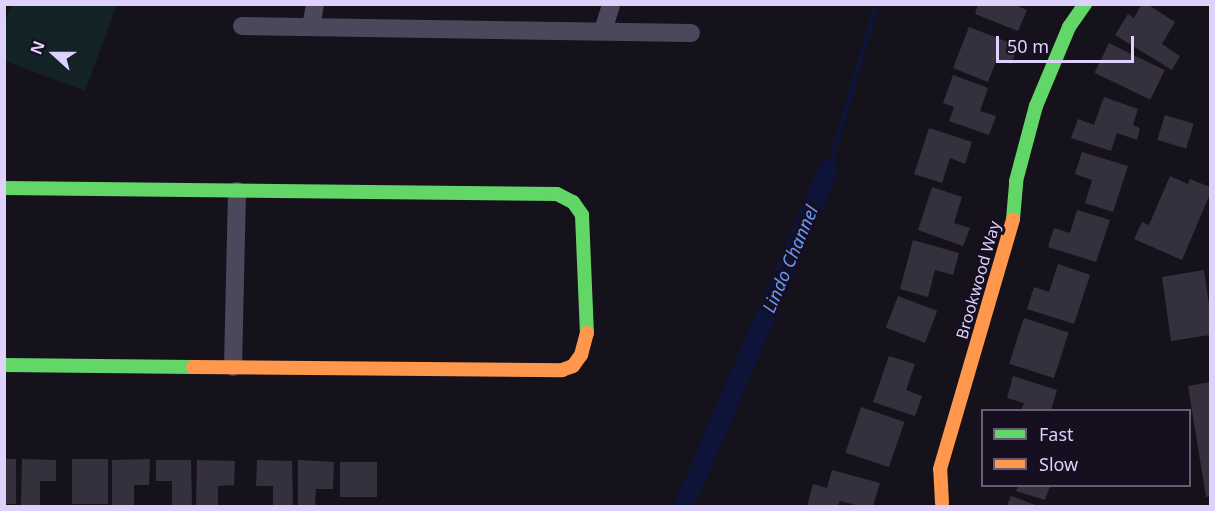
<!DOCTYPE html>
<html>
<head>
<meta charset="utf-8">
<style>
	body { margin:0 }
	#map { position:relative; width:1215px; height:511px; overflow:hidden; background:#16121c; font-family:"Noto Sans",sans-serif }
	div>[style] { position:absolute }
	.green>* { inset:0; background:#132227 }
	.stream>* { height:5px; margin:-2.5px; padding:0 2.5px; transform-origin:2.5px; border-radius:2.5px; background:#0e1437 }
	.canal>* { height:20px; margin:-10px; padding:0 10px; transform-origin:10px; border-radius:10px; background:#0e1437 }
	.building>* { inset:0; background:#35303e; transform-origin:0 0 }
	.street>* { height:18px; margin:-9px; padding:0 9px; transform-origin:9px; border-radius:9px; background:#4c485c }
	.fast>* { height:14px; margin:-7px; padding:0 7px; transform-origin:7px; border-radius:7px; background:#63d668 }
	.slow>* { height:14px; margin:-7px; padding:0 7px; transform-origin:7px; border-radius:7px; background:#ff974d }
	span { translate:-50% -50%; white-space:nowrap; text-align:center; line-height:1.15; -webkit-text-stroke:6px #150f1f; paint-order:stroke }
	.street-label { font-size:16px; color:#ded1fb }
	.water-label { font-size:18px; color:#6796f3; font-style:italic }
	.frame { position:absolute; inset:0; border:6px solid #ded1fb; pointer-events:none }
	.legend { position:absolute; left:981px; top:409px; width:210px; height:78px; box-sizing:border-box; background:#150f1f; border:2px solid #655d77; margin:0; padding:8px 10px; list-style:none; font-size:18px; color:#ded1fb }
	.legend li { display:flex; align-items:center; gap:12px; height:30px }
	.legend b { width:30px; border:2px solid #655d77 }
	.north { position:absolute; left:24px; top:24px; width:60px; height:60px; -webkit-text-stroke:4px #150f1f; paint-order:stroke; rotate:291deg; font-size:16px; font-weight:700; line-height:24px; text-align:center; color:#ded1fb }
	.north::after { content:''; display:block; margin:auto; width:21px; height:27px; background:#ded1fb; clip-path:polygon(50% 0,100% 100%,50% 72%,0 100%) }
	.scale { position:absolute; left:996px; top:36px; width:138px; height:27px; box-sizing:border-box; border:3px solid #ded1fb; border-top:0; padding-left:8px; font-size:18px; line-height:21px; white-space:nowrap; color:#ded1fb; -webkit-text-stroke:4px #150f1f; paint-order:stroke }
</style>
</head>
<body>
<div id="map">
	<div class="green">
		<i style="clip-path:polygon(11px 5px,117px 5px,85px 91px,5px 61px,5px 21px)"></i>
	</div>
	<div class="stream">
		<i style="left:828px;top:170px;width:173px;rotate:-73.9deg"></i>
	</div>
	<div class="canal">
		<i style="left:684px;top:506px;width:366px;rotate:-66.8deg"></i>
	</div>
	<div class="building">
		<i style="clip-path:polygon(978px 4px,1014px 4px,1027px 10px,1018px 31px,975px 14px)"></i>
		<i style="clip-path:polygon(1142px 4px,1147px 4px,1175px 22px,1162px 44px,1180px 56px,1172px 70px,1115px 35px,1128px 14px,1134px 18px)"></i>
		<i style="clip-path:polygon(969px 27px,1018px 46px,1011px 64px,997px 59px,988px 82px,953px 68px)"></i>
		<i style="left:1109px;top:43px;width:62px;height:33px;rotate:26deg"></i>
		<i style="clip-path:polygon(953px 75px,988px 88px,980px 111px,996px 116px,989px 135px,949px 121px,954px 107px,943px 103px)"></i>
		<i style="clip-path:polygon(1104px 97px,1138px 109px,1133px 125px,1140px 128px,1137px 140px,1117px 133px,1111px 151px,1071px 138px,1078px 119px,1094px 125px)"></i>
		<i style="left:1165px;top:115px;width:30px;height:26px;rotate:17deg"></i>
		<i style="clip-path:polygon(929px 128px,972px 142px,965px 164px,950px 158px,942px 183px,914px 174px)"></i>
		<i style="clip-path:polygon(1082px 152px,1128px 166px,1113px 212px,1085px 203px,1092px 180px,1075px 174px)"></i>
		<i style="clip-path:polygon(1170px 176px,1188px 184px,1190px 179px,1210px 187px,1210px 194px,1182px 260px,1134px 239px,1142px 222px,1149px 225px)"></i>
		<i style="clip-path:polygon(932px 187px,962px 197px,954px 223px,970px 228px,963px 246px,918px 230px)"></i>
		<i style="clip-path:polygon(1077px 210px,1110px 220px,1096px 262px,1048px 247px,1054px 228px,1070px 233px)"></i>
		<i style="clip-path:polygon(913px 240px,959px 253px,953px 275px,935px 270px,928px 297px,900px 289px)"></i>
		<i style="clip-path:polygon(1058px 264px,1090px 275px,1074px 324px,1027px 309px,1034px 287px,1049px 292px)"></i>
		<i style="clip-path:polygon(1204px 270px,1210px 312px,1210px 335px,1171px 341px,1162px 277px)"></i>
		<i style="left:898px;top:296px;width:42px;height:34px;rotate:21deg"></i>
		<i style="left:1024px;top:318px;width:47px;height:48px;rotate:18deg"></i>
		<i style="clip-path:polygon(889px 356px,915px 364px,906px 390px,922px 396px,915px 416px,873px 402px)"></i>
		<i style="clip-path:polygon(1013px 376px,1057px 390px,1051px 410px,1021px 410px,1024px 403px,1007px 398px)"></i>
		<i style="clip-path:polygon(1210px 382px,1210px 496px,1206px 497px,1188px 386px)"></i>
		<i style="left:861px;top:407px;width:46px;height:48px;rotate:19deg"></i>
		<i style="left:4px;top:459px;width:12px;height:45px"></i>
		<i style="clip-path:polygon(22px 459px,56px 460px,56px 481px,40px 481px,40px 506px,21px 505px)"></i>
		<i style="left:108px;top:459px;width:45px;height:36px;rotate:90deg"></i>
		<i style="clip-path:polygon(150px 459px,149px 485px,134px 485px,134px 505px,112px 505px,112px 460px)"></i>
		<i style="clip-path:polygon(156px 460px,191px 460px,192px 505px,172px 505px,172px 481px,156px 481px)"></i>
		<i style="clip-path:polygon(197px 460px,235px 461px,234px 485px,218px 486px,218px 506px,196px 506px)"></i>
		<i style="clip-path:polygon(257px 460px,292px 461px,293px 506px,273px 506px,273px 486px,256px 486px)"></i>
		<i style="clip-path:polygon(298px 460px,334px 462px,333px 489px,316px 489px,315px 506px,298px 506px)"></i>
		<i style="left:340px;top:462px;width:37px;height:35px"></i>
		<i style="clip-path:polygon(832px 470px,880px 483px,873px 506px,860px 506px,840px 501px,838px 506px,807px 506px,813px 484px,827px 488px)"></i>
		<i style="clip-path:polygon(1018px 486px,1050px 486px,1045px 500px,1016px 491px)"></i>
		<i style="clip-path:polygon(1011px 496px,1038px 506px,1007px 506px)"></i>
	</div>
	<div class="street">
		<i style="left:242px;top:26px;width:449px;rotate:0.9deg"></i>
		<i style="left:311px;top:27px;width:23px;rotate:-80deg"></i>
		<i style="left:603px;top:31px;width:28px;rotate:-73deg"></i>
		<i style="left:233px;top:367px;width:176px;rotate:-88.7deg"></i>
	</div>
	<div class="fast">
		<i style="left:4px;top:188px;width:553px;rotate:0.62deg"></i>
		<i style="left:557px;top:194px;width:18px;rotate:27deg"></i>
		<i style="left:573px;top:202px;width:16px;rotate:55deg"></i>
		<i style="left:582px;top:215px;width:118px;rotate:87.6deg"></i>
		<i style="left:1013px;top:219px;width:38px;rotate:-85deg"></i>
		<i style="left:1016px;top:181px;width:78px;rotate:-75.1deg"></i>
		<i style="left:1036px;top:106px;width:86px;rotate:-67.3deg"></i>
		<i style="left:1069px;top:27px;width:28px;rotate:-55deg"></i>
		<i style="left:4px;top:365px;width:189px;rotate:0.6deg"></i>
	</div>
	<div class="slow">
		<i style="left:193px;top:367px;width:369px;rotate:0.5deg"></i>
		<i style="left:562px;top:370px;width:12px;rotate:-20deg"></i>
		<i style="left:573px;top:366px;width:14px;rotate:-54deg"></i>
		<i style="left:581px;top:355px;width:23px;rotate:-75deg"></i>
		<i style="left:942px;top:503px;width:34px;rotate:-93deg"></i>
		<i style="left:940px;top:469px;width:260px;rotate:-73.7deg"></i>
	</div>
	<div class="street-label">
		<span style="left:978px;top:280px;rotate:-74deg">Brookwood Way</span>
	</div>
	<div class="water-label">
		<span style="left:790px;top:259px;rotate:-67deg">Lindo Channel</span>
	</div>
	<div class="frame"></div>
	<ul class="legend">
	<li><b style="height:8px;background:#63d668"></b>Fast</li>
	<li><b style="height:8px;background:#ff974d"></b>Slow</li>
	</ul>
	<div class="north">N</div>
	<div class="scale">50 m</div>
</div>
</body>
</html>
